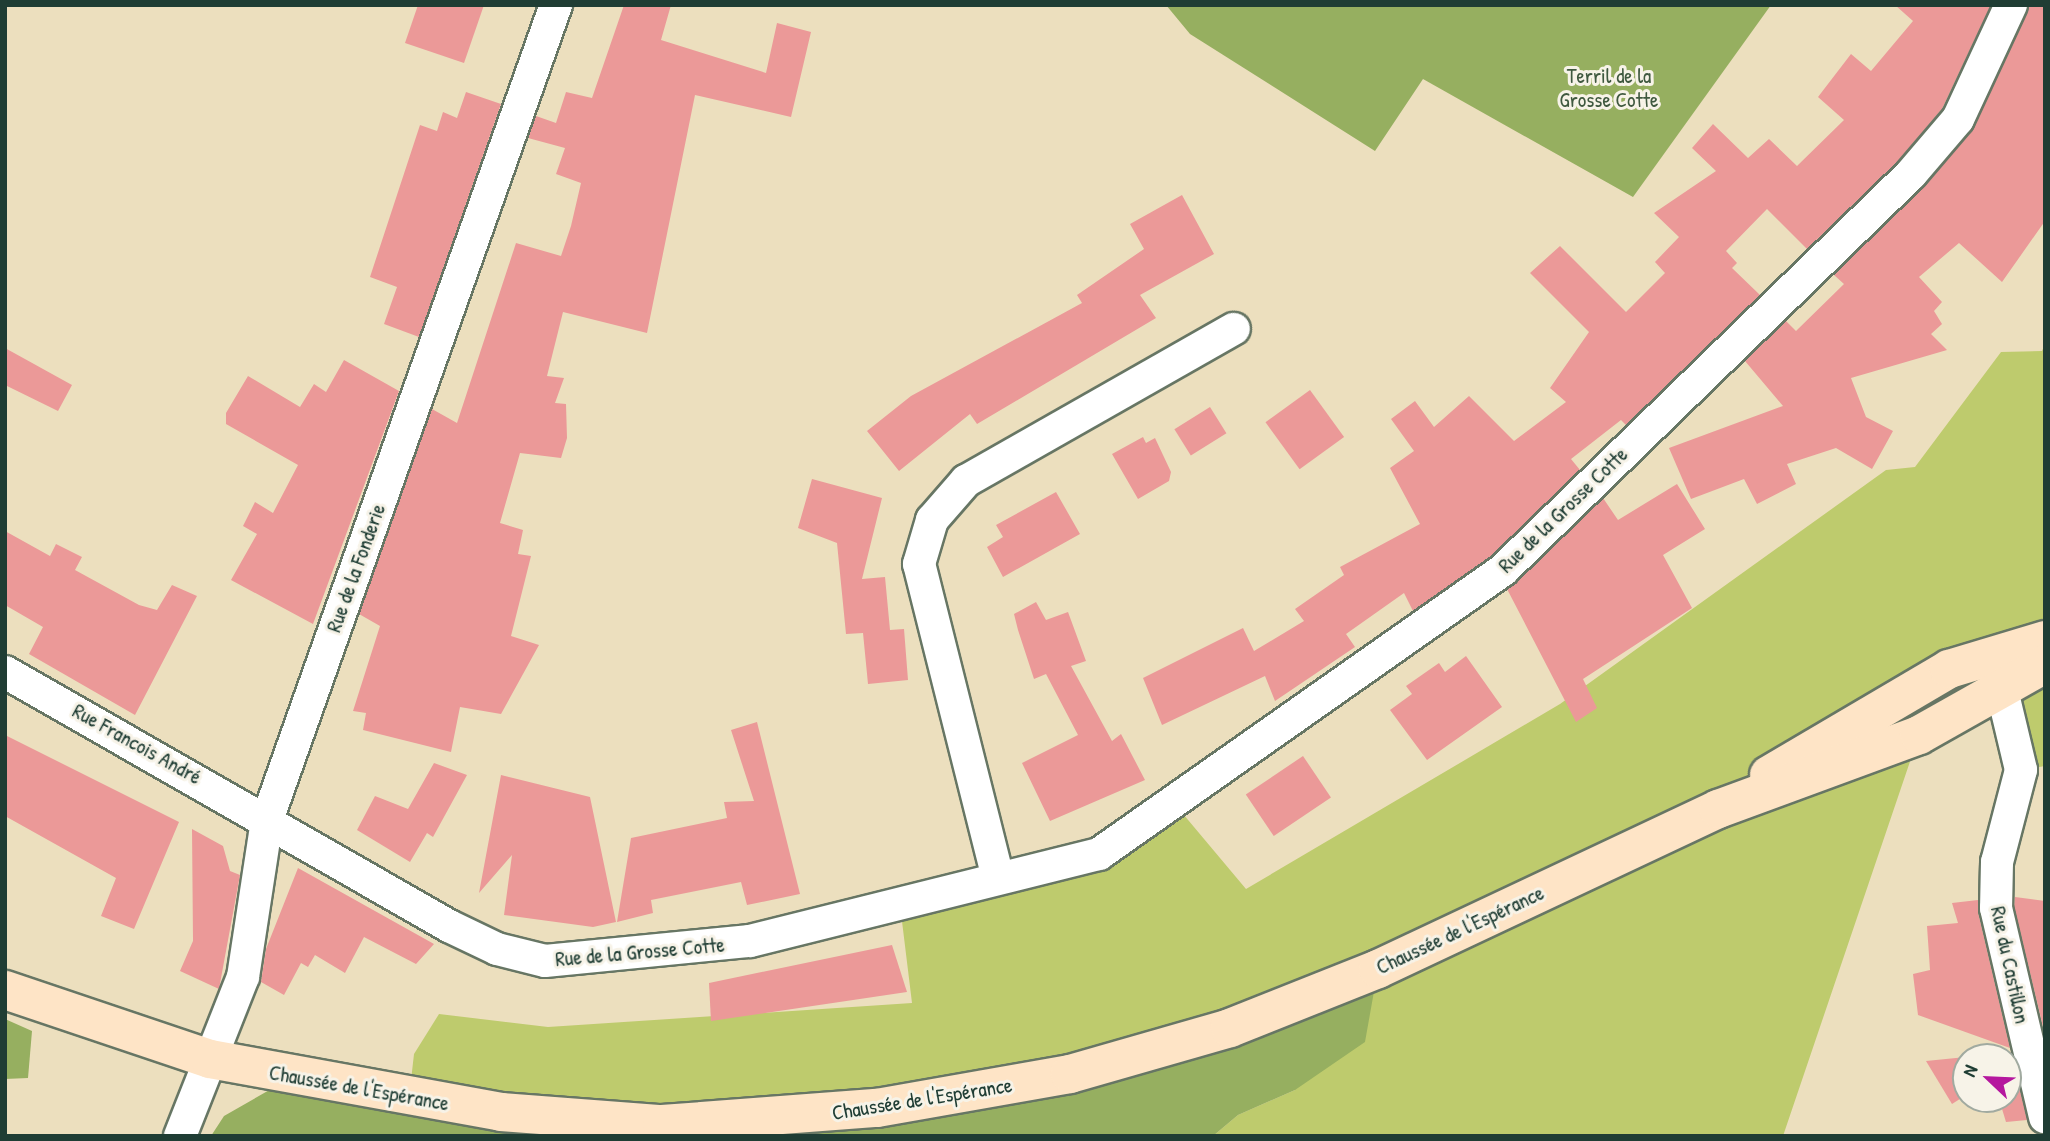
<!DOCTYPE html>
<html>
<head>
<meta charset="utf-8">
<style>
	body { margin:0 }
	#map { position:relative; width:2050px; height:1141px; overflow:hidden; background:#ecdfbe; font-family:"Patrick Hand",sans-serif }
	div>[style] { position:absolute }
	.green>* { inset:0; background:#becb6d }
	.forest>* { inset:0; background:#96af60 }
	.building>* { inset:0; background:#eb9998; transform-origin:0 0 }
	.roads { filter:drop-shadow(2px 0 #677664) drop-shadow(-2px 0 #677664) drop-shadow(0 2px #677664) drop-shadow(0 -2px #677664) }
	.minor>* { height:32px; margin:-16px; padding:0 16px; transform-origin:16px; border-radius:16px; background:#fff }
	.secondary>* { height:38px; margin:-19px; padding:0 19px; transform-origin:19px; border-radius:19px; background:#fee4c6 }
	span { translate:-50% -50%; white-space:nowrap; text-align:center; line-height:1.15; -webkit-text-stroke:6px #f7f3e8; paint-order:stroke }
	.park-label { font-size:21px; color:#3f593f }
	.street-label { font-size:21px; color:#1f3d34 }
	.frame { position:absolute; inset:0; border:7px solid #1f3d34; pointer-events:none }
	.north { position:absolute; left:1952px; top:1043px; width:70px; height:70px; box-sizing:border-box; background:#f7f3e8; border:2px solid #a1aaa0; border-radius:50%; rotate:293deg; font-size:19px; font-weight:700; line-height:28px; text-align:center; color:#1f3d34 }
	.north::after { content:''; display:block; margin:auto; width:24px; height:32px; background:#b5179e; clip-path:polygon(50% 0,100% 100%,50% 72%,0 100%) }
</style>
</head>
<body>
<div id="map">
	<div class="green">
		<i style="clip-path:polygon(2045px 344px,2045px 766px,2021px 770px,2002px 690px,1919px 735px,1783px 1136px,1213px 1136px,1238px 1115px,1295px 1090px,1230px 1028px,802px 1118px,409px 1098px,414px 1054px,439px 1014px,548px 1027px,912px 1003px,900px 905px,1099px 854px,1173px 802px,1246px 889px,1560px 704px,1886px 470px,1915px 467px,2001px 352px,2042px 351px)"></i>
	</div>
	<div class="forest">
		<i style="clip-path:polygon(1166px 5px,1771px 5px,1633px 197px,1423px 79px,1375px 151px,1190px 34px)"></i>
		<i style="clip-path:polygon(1378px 969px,1365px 1042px,1295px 1090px,1238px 1115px,1213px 1136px,211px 1136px,224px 1116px,294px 1076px,501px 1112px,877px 1108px)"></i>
		<i style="clip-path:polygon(5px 1019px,32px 1031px,28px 1078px,5px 1079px)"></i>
	</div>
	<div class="building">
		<i style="clip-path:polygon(418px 5px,484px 5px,464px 63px,405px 43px)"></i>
		<i style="clip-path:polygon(624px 5px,671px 5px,661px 40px,766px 73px,777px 23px,811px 32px,791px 117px,695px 95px,647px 333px,563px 312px,547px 376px,564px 378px,555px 403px,566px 404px,567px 438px,561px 458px,520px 453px,500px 523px,523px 530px,518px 554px,531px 556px,511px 636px,539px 645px,501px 714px,460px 707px,451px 752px,363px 730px,366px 713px,353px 711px,380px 626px,359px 614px,432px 409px,457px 423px,516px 243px,561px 256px,571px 226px,581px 183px,556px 174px,565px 148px,528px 138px,536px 116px,556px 123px,566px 92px,592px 98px)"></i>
		<i style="clip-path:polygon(1895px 5px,1991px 5px,1942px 109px,1898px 161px,1807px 249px,1767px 209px,1726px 251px,1737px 263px,1732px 268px,1760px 295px,1626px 425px,1621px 420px,1571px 459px,1580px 470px,1491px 556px,1413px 611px,1404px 593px,1346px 634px,1355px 647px,1275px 701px,1265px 676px,1162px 725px,1143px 678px,1243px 628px,1254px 651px,1304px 621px,1295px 609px,1344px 575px,1340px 567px,1420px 524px,1390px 468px,1414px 451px,1391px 419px,1415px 401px,1434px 427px,1469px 396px,1514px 441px,1566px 402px,1550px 388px,1589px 332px,1530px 273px,1560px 246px,1626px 312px,1665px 273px,1655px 262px,1679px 237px,1654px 213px,1716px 171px,1692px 148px,1713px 124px,1748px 158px,1769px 139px,1797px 166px,1844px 120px,1818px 97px,1851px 54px,1871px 71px,1913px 21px)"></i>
		<i style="clip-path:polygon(2029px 5px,2045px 5px,2045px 221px,2002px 282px,1959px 243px,1919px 277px,1942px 302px,1934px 311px,1942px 324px,1931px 334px,1947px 350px,1851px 378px,1866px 417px,1893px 431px,1872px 469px,1836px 448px,1787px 464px,1796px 484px,1757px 504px,1744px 479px,1691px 499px,1669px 448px,1783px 406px,1745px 361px,1786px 321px,1796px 331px,1844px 284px,1834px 275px,1972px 131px)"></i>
		<i style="clip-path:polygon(466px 92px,501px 104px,419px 337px,384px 324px,397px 287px,370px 277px,420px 125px,437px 131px,443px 112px,457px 118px)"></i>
		<i style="clip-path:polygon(1182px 195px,1214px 254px,1140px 295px,1156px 318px,977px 424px,970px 414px,899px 471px,867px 431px,911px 396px,1082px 303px,1077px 295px,1144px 249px,1130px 224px)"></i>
		<i style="clip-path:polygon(5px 348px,72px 385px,58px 411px,5px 385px)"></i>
		<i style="clip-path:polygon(344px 360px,399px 391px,313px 624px,231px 580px,257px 534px,243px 526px,255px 502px,273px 513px,298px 465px,226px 424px,226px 413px,248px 376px,300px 407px,314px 384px,326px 392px)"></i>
		<i style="left:1310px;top:390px;width:58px;height:55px;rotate:54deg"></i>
		<i style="left:1210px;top:407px;width:31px;height:42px;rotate:58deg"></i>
		<i style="clip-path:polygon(1143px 437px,1146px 443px,1155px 438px,1171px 472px,1169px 481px,1138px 499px,1112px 454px)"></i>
		<i style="clip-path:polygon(812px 479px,882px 498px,862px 579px,885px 577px,890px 630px,904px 629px,908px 680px,868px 684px,863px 633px,846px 634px,837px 543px,798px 528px)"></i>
		<i style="clip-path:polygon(1677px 484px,1705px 529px,1663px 555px,1692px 608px,1583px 679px,1597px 708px,1576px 722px,1507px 589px,1603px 498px,1618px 520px)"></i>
		<i style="clip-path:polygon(1056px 492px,1080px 534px,1003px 577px,987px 547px,1003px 537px,996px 525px)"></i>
		<i style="clip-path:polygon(5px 531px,50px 556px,56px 544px,82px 557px,75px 570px,139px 605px,157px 610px,172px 585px,197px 596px,135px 715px,29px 654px,43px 627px,5px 605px)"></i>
		<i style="clip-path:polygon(1036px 602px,1046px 620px,1068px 612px,1086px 661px,1071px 666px,1112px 741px,1121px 734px,1145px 780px,1050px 821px,1022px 763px,1078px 735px,1046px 674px,1034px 679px,1018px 630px,1014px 614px)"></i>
		<i style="clip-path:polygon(1466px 656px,1502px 707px,1427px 760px,1390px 710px,1412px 694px,1406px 686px,1439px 663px,1445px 672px)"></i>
		<i style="clip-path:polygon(757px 722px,800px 894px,747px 905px,741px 882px,651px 900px,653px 913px,617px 922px,631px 838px,727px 818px,724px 802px,754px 801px,731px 730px)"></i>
		<i style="clip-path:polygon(5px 735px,179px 822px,134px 929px,101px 916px,116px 878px,5px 816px)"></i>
		<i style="left:1303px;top:756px;width:50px;height:69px;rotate:56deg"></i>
		<i style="clip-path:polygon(434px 763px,467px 775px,433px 837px,427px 833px,410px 862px,357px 830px,375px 796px,408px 809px)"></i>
		<i style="clip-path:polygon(501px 775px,590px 797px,616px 922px,593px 927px,504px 915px,512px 855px,479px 893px)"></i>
		<i style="clip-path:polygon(192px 829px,223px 846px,230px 871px,240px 875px,219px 989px,180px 971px,193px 941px)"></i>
		<i style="clip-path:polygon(298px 868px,434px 944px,416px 964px,364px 937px,345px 973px,315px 955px,308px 967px,301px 963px,284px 995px,261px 982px,266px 949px)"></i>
		<i style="clip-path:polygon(2015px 897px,2045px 901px,2045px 1035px,2014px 906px)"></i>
		<i style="clip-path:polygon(1978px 900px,1978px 912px,2010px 1048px,1918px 1015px,1913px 974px,1930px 970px,1927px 926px,1958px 923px,1952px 903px)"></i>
		<i style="clip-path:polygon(892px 945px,907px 992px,711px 1021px,709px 983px)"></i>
		<i style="clip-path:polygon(2011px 1052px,2027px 1120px,2006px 1122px,1999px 1099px,2008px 1099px,2008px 1057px,1967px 1057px)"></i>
		<i style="clip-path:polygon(1966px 1057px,1966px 1095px,1952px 1104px,1926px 1061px)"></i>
	</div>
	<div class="roads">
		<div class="minor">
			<i style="left:5px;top:672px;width:512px;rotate:29.77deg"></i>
			<i style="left:449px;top:926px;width:53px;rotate:25.6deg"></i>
			<i style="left:497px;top:949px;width:49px;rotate:14deg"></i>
			<i style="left:545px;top:961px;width:206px;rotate:-5.6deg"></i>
			<i style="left:750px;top:941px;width:360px;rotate:-14deg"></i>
			<i style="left:1099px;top:854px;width:494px;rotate:-35.1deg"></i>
			<i style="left:1503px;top:570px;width:569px;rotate:-44.14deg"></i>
			<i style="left:1911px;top:174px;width:72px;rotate:-49.5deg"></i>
			<i style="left:1958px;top:119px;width:126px;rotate:-65.1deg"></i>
			<i style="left:2002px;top:690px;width:82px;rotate:76.6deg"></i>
			<i style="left:2021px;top:770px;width:95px;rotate:104.6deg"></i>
			<i style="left:1997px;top:862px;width:46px;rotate:91.2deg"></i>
			<i style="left:1996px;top:908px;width:215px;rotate:76.8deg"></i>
			<i style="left:998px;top:878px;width:324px;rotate:-104.1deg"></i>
			<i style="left:919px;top:564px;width:46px;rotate:-73.5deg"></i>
			<i style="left:932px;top:520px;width:52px;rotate:-48.9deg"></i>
			<i style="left:966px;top:481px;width:308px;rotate:-29.6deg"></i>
			<i style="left:180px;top:1136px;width:171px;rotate:-68.4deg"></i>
			<i style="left:243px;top:977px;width:159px;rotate:-81.3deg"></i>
			<i style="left:267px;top:820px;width:865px;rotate:-70.48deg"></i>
		</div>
		<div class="secondary">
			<i style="left:1769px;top:775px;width:209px;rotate:-30.5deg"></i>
			<i style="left:1949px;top:669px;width:100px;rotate:-16.8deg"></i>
			<i style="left:5px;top:990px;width:216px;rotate:18.6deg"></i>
			<i style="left:210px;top:1059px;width:296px;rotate:10.3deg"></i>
			<i style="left:501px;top:1112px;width:161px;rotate:4.3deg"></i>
			<i style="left:662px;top:1124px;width:216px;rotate:-4.3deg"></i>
			<i style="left:877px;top:1108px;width:196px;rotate:-10deg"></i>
			<i style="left:1070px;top:1074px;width:166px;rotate:-16deg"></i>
			<i style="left:1230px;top:1028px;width:159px;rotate:-21.7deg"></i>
			<i style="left:1378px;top:969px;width:376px;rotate:-25.2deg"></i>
			<i style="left:1718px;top:809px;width:214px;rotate:-20.2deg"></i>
			<i style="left:1919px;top:735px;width:145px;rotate:-29.4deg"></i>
		</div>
	</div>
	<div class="park-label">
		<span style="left:1609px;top:88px">Terril de la<br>Grosse Cotte</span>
	</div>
	<div class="street-label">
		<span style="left:1563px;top:510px;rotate:-44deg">Rue de la Grosse Cotte</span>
		<span style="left:356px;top:568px;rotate:-70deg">Rue de la Fonderie</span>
		<span style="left:137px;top:744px;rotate:29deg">Rue Francois André</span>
		<span style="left:1460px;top:930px;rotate:-25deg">Chaussée de l'Espérance</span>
		<span style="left:640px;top:952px;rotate:-5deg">Rue de la Grosse Cotte</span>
		<span style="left:2010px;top:965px;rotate:78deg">Rue du Castillon</span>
		<span style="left:359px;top:1088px;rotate:10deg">Chaussée de l'Espérance</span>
		<span style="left:922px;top:1099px;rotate:-9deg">Chaussée de l'Espérance</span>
	</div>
	<div class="frame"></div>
	<div class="north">N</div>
</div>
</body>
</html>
